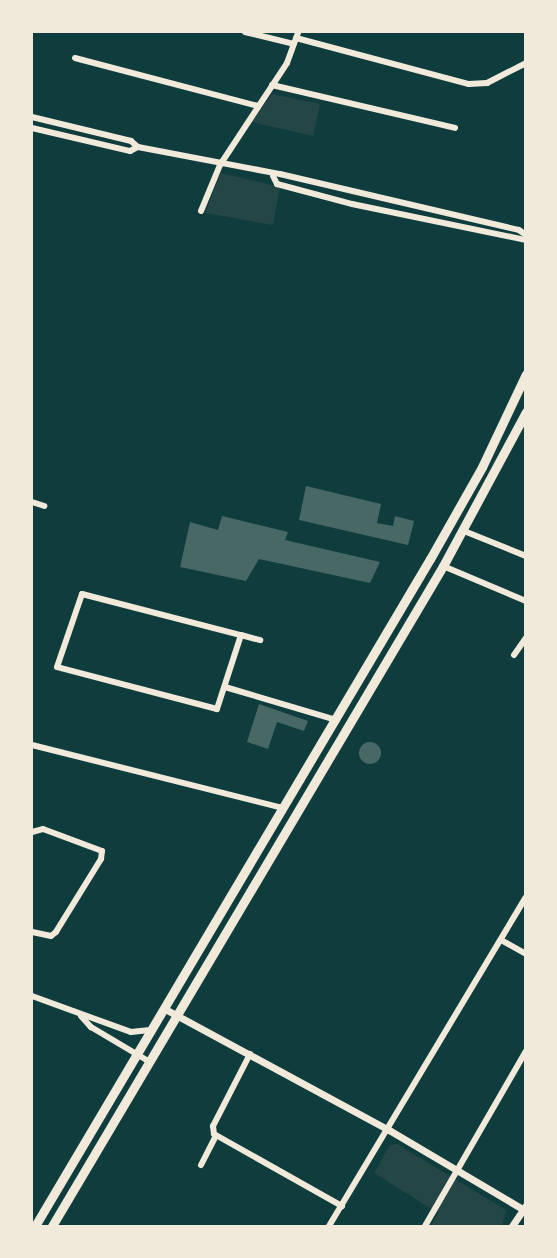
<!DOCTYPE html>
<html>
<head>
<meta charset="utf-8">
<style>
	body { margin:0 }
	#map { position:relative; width:557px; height:1258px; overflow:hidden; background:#0f3d3e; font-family:Ubuntu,sans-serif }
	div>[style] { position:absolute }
	.green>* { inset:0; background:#244646 }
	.building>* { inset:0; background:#486865 }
	.round { border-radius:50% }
	.minor>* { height:6px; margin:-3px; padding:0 3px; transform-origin:3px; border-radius:3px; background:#f1e9da }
	.tertiary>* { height:7px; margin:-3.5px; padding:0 3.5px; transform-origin:3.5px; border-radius:3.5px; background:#f1e9da }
	.primary>* { height:9px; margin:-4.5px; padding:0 4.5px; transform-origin:4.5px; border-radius:4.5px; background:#f1e9da }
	span { translate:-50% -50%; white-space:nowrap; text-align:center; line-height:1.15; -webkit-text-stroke:5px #f1e9da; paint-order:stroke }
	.frame { position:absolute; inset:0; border:33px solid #f1e9da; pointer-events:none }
</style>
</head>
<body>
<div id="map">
	<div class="green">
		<i style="clip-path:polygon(272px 94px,320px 104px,313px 136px,252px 122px)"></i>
		<i style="clip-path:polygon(221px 173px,280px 187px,273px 225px,205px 213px)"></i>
		<i style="clip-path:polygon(397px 1144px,506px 1210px,502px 1226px,431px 1226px,438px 1213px,374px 1173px,390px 1145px)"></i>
	</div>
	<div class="building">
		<i style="clip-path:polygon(306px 486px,381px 504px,377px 523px,393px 526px,395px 516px,414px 521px,408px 545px,299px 520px)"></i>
		<i style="clip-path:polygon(222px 516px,288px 532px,285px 540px,380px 562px,370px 583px,259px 559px,246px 581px,180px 567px,190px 522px,218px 530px)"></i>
		<i style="clip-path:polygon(259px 704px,308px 721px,304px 731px,277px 722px,268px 749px,247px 742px)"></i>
		<i class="round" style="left:359px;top:742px;width:22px;height:22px"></i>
	</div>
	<div class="minor">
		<i style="left:245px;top:32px;width:50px;rotate:13.8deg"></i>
		<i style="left:296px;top:38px;width:179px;rotate:14.9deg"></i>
		<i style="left:469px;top:84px;width:18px;rotate:-3deg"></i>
		<i style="left:487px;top:83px;width:44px;rotate:-27.1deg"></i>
		<i style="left:75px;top:58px;width:189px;rotate:14.7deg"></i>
		<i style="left:272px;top:85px;width:188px;rotate:13.2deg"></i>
		<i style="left:32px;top:117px;width:102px;rotate:13.6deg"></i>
		<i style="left:131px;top:141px;width:9px;rotate:41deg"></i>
		<i style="left:138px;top:147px;width:145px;rotate:10.8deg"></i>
		<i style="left:280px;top:174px;width:245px;rotate:13.2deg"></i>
		<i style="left:519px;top:230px;width:9px;rotate:36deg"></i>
		<i style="left:32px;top:128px;width:101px;rotate:13.2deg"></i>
		<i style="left:130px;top:151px;width:9px;rotate:-27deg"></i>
		<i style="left:273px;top:176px;width:9px;rotate:63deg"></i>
		<i style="left:277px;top:184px;width:78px;rotate:14.9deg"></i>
		<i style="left:352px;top:204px;width:178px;rotate:11.7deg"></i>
		<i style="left:201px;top:211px;width:50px;rotate:-67.6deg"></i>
		<i style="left:220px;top:165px;width:122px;rotate:-56.7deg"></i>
		<i style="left:287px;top:63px;width:33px;rotate:-70deg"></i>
		<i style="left:32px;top:502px;width:13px;rotate:18deg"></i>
		<i style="left:464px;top:531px;width:67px;rotate:22deg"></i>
		<i style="left:443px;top:566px;width:90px;rotate:22.9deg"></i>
		<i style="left:241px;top:635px;width:78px;rotate:108deg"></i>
		<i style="left:217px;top:709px;width:165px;rotate:-165.3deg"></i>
		<i style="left:57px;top:667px;width:77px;rotate:-71.1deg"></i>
		<i style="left:82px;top:594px;width:164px;rotate:14.5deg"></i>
		<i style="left:241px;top:635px;width:20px;rotate:15deg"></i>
		<i style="left:514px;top:655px;width:21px;rotate:-55deg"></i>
		<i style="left:225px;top:687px;width:113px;rotate:16.5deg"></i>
		<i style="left:32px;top:745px;width:258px;rotate:14.1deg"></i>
		<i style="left:32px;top:832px;width:11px;rotate:-15deg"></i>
		<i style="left:43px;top:829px;width:63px;rotate:20.4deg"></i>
		<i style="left:102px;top:851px;width:8px;rotate:97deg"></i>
		<i style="left:101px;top:859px;width:86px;rotate:121.7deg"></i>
		<i style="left:56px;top:932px;width:6px;rotate:141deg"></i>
		<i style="left:51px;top:936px;width:19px;rotate:-168deg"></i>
		<i style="left:501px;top:940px;width:29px;rotate:29deg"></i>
		<i style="left:32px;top:996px;width:105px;rotate:20deg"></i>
		<i style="left:131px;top:1032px;width:19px;rotate:-6deg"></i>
		<i style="left:81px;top:1016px;width:15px;rotate:48deg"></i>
		<i style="left:91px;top:1027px;width:69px;rotate:30.7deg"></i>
		<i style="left:250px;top:1054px;width:81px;rotate:117.2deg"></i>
		<i style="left:213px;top:1126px;width:8px;rotate:83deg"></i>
		<i style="left:214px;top:1134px;width:147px;rotate:29.4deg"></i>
		<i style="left:201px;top:1165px;width:33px;rotate:-63deg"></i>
		<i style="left:329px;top:1226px;width:383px;rotate:-59.1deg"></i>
		<i style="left:425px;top:1226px;width:202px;rotate:-60deg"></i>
	</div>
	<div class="tertiary">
		<i style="left:165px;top:1009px;width:255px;rotate:28.4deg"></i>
		<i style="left:389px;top:1130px;width:159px;rotate:30.6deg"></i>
		<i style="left:512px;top:1226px;width:25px;rotate:-56deg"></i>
	</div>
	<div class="primary">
		<i style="left:35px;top:1226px;width:775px;rotate:-59.37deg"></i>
		<i style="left:430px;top:559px;width:106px;rotate:-60.5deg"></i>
		<i style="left:482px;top:467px;width:103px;rotate:-64.7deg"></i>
		<i style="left:52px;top:1226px;width:767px;rotate:-59.36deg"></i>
		<i style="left:443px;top:566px;width:175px;rotate:-61.7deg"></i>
	</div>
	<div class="frame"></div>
</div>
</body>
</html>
